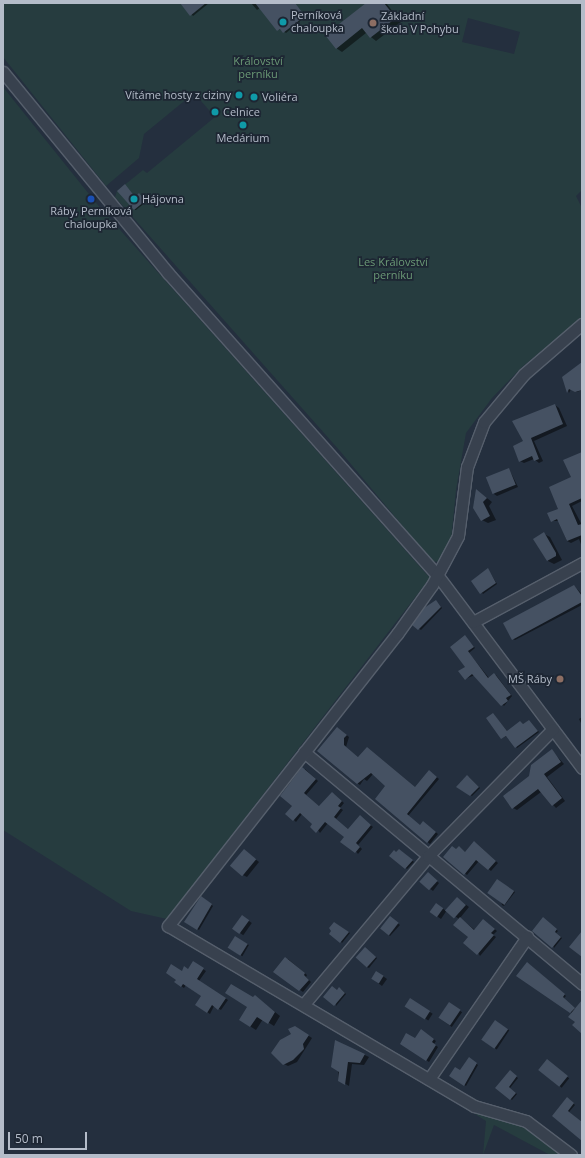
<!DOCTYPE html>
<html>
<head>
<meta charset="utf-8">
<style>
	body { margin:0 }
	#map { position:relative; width:585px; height:1158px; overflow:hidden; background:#242f3e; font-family:"Open Sans",sans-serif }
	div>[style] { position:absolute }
	.green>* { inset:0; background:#263c3f }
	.shadow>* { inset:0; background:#0007; transform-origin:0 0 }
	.building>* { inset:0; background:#455162; transform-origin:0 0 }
	.roads { filter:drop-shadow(1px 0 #565f6c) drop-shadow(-1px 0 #565f6c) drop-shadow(0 1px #565f6c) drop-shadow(0 -1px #565f6c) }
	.minor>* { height:11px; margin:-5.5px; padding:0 5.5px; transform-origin:5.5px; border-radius:5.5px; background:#38414e }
	.dots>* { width:11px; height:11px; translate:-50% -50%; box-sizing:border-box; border:2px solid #1d2633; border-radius:50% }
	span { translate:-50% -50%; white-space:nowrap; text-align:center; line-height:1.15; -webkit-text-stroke:3.5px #1d2633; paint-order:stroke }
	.poi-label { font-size:11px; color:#b4bcc9 }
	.left { translate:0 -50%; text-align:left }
	.right { translate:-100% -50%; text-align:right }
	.park-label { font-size:11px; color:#6b9a76 }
	.frame { position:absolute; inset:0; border:4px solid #b4bcc9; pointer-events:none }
	.scale { position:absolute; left:8px; top:1132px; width:79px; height:18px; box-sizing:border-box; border:2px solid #b4bcc9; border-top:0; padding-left:5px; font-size:12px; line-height:14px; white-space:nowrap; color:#b4bcc9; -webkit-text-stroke:3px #1d2633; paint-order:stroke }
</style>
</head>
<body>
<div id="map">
	<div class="green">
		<i style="clip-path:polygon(evenodd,3px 3px,582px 3px,582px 190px,576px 196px,582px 208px,582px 317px,522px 367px,492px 398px,466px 433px,456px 490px,451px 541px,439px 562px,432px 561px,340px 451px,115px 197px,117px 191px,143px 170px,147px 173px,215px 117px,194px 93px,144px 134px,139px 158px,106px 186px,3px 57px,3px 3px,468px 18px,520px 32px,514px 54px,462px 42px,468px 18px)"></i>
		<i style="clip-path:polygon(3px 87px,97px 204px,430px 578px,167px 919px,131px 911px,3px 830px)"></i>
		<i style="clip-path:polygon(467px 1109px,527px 1125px,565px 1155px,550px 1155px,494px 1125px,483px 1155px,486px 1121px)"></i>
	</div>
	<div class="shadow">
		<i style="clip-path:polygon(182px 3px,209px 3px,193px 16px)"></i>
		<i style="clip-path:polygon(251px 3px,294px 3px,305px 17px,286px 33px,281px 29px,278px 30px,260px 8px,257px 10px)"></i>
		<i style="clip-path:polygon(367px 3px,386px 3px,401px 22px,376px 41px,366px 33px,342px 52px,336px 48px)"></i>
		<i style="clip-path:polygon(141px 196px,146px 202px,136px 210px,134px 210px)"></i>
		<i style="clip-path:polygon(582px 365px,582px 390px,577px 392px,571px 389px,569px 393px,563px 378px)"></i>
		<i style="clip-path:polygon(555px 405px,559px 408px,567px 426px,534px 441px,543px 461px,539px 463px,534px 459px,524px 463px,520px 461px,524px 442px)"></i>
		<i style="clip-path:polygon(582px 454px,582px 481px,575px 483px,582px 501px,572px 506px,582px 525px,582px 547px,579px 539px,571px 543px,567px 541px,559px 521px,552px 521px,560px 509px)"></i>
		<i style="clip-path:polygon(509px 469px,518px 487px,497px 496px,494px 494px)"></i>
		<i style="clip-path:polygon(478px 491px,492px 502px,489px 506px,496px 520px,488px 523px,482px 520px)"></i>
		<i style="clip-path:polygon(544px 534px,550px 537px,562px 560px,554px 564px,548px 561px,534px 539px)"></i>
		<i style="clip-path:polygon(488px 569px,497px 584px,483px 594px,473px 581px)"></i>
		<i style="clip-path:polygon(574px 586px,582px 594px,582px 605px,515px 640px,513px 639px)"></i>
		<i style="clip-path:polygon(437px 602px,442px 608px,421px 630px,413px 625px)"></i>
		<i style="clip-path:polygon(465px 637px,475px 648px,469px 653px,489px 678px,496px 675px,512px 696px,504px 706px,475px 675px,465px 679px)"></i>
		<i style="clip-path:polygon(493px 714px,508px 732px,529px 721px,539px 732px,517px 748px,507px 736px,502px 738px)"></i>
		<i style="clip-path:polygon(582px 717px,582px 725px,579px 719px)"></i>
		<i style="clip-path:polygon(338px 728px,349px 737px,346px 747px,359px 758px,416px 788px,432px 773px,439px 779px,408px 816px,420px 826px,425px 824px,438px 834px,430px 844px,376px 799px,387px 786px,373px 774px,367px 781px,364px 779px,360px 785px,357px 783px)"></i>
		<i style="clip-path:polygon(552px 751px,564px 764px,547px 777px,565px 801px,556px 808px,541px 792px,517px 810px,513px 808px,530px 777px)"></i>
		<i style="clip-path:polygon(305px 769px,318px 781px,306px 795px,320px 807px,334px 794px,344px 803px,340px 808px,343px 810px,336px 819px,349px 830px,362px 818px,373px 827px,358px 845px,362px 849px,358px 854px,345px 837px,328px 823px,320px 833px,314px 824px,302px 814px,296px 822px,294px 820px,293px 806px)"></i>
		<i style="clip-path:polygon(469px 777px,480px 788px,472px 796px,457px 787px)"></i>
		<i style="clip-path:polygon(475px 842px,498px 863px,491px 871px,479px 861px,467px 875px,445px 857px,455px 849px,466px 853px)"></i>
		<i style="clip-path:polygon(401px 851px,414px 862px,407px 869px,390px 855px)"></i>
		<i style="clip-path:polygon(248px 853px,259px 862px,247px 877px,243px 875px)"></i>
		<i style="clip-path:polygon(429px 875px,439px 883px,433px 891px,421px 882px)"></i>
		<i style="clip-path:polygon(497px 880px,515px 892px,504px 906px,502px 905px)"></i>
		<i style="clip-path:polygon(202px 897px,213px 906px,199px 930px,185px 922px)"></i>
		<i style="clip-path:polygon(457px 898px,469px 907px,460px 918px,475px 930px,486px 922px,497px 931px,493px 935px,496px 937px,480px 956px,459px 919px,447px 910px,441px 919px,431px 912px,441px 907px,446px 911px)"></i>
		<i style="left:242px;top:916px;width:12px;height:15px;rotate:35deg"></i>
		<i style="clip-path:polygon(392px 919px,400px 925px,390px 936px,389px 935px)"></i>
		<i style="clip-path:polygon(544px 920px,558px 931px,556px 933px,562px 938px,554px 948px)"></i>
		<i style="clip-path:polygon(335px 923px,350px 933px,342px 943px,333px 931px)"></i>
		<i style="left:235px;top:937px;width:16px;height:13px;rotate:30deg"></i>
		<i style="clip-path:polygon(366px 949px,377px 958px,369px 968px,367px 967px)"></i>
		<i style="clip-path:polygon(288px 959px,307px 975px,306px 977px,311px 982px,303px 992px,275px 972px)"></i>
		<i style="clip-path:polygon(193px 963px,206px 971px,199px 981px,228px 1000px,221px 1010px,214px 1006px,210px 1014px,196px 1005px,202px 996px,186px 985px,184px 988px,175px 982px,182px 972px,188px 970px)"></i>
		<i style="clip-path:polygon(529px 964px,566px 996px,564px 998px,570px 1006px,576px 1010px,582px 1008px,572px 1013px,518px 976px)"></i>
		<i style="clip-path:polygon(380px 974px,387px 979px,382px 986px,378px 983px)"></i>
		<i style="clip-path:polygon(341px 989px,346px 994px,336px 1006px,337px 991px)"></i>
		<i style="clip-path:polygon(255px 996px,280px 1016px,274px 1026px,263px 1019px,256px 1030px,240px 1020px)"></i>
		<i style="left:410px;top:999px;width:27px;height:8px;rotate:33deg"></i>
		<i style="left:449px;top:1003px;width:16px;height:18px;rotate:35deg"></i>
		<i style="left:495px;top:1021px;width:17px;height:23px;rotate:33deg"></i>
		<i style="clip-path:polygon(295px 1027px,312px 1038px,297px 1062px,288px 1066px,284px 1064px)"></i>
		<i style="clip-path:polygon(424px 1032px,436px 1041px,434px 1044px,438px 1047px,429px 1062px,401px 1043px,416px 1039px)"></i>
		<i style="clip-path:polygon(335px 1041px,369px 1057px,364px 1065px,352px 1064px,349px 1086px,339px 1080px)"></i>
		<i style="clip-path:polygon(469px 1058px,478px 1065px,466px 1086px,451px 1075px,460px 1071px)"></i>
		<i style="left:549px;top:1062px;width:26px;height:12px;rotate:39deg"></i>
		<i style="clip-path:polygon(512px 1073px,518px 1078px,510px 1088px,517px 1094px,512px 1100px,497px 1088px)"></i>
		<i style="clip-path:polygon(569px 1099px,575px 1105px,569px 1112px,582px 1123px,582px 1140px,553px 1116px)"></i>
	</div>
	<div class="building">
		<i style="clip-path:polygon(180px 3px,206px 3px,190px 16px)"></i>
		<i style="clip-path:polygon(255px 3px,295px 3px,305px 16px,283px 33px,280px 29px,277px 31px)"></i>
		<i style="clip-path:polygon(366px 3px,384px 3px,396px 18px,370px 38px,362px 28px,336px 49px,325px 35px)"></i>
		<i style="clip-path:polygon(125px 184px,135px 197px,139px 193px,145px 201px,134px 210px,117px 191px)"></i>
		<i style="clip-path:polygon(582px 362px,582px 390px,575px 392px,569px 389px,567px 393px,562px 377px)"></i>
		<i style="clip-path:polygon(555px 404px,563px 424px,531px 438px,539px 459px,534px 461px,532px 456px,519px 462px,513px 446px,523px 441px,512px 421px)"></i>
		<i style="clip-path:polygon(582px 452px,582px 498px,569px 504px,578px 525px,582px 524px,582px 535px,567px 541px,557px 519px,551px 522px,547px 513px,558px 509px,549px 487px,571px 477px,563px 460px)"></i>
		<i style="left:509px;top:468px;width:18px;height:25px;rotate:68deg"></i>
		<i style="clip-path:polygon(476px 489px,487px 498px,483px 502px,490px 516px,481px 521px,473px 508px)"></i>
		<i style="clip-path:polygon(544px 532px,556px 553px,556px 556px,547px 561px,533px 539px)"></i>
		<i style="clip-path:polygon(488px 568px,496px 583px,480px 594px,471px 581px)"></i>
		<i style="clip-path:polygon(574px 585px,582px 596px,582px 602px,512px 640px,503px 623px)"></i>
		<i style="clip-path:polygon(436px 600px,441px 607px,418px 630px,412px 625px,424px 608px)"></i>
		<i style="clip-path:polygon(465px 635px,474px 647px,468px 651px,488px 678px,494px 673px,511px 695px,506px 698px,508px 701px,501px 706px,472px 674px,465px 680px,458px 671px,465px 667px,450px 647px)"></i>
		<i style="clip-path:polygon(493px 713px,507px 731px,520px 721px,523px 724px,529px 720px,538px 731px,515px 748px,506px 736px,501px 739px,486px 718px)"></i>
		<i style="clip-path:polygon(337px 727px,347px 735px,344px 738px,344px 745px,358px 757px,367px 747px,415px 787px,429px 770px,437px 777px,407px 814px,420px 825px,423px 821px,436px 832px,427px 843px,375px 799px,385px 786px,371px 773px,357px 784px,317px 751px)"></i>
		<i style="clip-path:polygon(552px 749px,561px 762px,544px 774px,562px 798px,552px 806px,538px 789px,512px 809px,503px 796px,529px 776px,531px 765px)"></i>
		<i style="clip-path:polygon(302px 767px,316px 779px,304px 793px,319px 806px,332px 792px,342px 801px,338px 806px,341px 808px,334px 817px,348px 829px,360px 815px,371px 825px,356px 843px,360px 847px,355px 853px,340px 842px,344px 837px,325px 822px,316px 833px,310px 827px,312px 824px,300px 813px,293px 821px,285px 814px,292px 806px,280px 796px)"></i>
		<i style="clip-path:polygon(467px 775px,479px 787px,470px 796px,456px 787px)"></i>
		<i style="clip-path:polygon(474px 841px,496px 861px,488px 870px,476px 860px,464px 875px,443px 857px,452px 846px,456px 849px,459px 846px,465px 852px)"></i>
		<i style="left:244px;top:849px;width:16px;height:22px;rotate:40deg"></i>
		<i style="clip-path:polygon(399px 849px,413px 860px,405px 869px,389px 856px,394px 850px,396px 852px)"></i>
		<i style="left:428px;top:872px;width:13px;height:13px;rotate:42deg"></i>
		<i style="left:497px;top:879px;width:21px;height:17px;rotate:35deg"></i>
		<i style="clip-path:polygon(201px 896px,212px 904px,197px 930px,184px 922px)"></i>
		<i style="left:457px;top:897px;width:12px;height:18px;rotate:42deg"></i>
		<i style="left:436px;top:903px;width:9px;height:11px;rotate:36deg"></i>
		<i style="left:242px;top:915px;width:9px;height:17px;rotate:36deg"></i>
		<i style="left:390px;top:916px;width:11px;height:16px;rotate:38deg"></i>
		<i style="clip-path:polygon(460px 917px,474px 930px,483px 919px,495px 929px,491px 933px,494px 935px,477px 955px,463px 943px,468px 937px,453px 925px)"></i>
		<i style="clip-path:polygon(543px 917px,557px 929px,555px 932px,561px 937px,552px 948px,532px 931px)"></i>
		<i style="clip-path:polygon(334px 922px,349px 932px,340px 943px,329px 934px,331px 931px,329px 928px)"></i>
		<i style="clip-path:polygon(582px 931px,582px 957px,569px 947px)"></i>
		<i style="left:235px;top:936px;width:15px;height:14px;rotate:32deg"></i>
		<i style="left:365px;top:947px;width:15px;height:14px;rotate:42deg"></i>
		<i style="clip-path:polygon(285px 957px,305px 973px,304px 975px,309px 980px,299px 991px,273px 972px)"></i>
		<i style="clip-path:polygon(193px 961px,204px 968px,197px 979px,226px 998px,218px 1010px,212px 1005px,207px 1013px,195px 1005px,201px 996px,183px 984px,181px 987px,174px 982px,176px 980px,166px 973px,171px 964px,182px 971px,184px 966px,188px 969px)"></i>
		<i style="clip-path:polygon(527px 962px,565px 994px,563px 997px,575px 1008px,570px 1013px,516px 976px)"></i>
		<i style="left:376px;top:971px;width:9px;height:9px;rotate:32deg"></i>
		<i style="clip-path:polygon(231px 984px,253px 997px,255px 995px,275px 1012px,268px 1024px,257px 1017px,250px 1027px,239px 1020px,247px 1007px,225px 993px)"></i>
		<i style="clip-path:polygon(332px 986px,337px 990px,339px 987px,345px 993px,334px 1006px,323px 997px)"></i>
		<i style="left:410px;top:998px;width:24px;height:10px;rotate:33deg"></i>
		<i style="clip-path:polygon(582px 1000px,582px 1034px,572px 1025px,575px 1022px,568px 1017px)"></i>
		<i style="left:449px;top:1002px;width:14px;height:19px;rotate:34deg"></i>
		<i style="left:495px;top:1020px;width:16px;height:24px;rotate:35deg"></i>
		<i style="clip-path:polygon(295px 1026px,309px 1035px,303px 1044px,304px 1049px,293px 1060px,283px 1065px,271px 1053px,280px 1040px,291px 1034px,288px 1029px)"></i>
		<i style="clip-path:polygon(421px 1029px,434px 1039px,432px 1042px,436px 1045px,426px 1061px,400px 1044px,406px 1033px,415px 1038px)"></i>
		<i style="clip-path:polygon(335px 1040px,365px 1054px,360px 1063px,348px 1062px,345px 1085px,338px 1081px,339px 1072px,331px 1067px)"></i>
		<i style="clip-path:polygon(469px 1057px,477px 1063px,464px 1086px,449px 1076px,455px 1067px,460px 1070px)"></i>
		<i style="left:547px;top:1059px;width:27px;height:14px;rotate:39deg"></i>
		<i style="clip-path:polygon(510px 1070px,517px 1076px,509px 1087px,516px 1093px,510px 1100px,495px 1088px)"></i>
		<i style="clip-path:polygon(567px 1097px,574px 1103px,568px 1111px,582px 1122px,582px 1141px,552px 1116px)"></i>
	</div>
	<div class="roads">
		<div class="minor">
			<i style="left:3px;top:72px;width:260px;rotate:50.6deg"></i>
			<i style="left:168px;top:273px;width:406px;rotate:48.3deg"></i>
			<i style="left:438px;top:576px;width:240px;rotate:53.1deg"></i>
			<i style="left:473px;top:622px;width:124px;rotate:-28.4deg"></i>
			<i style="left:304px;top:752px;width:362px;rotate:39.8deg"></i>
			<i style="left:304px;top:1004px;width:193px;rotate:-50deg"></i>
			<i style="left:428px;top:856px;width:178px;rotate:-45.5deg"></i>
			<i style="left:429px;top:1079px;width:173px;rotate:-55.4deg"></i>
			<i style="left:571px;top:1155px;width:56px;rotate:-142.9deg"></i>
			<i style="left:526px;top:1121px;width:54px;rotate:-163.9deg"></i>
			<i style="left:474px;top:1106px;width:355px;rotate:-149.5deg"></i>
			<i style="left:168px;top:926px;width:371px;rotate:-51.9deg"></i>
			<i style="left:397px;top:634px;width:60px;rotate:-54.5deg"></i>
			<i style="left:432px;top:585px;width:55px;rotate:-62deg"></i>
			<i style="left:458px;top:536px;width:70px;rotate:-82.6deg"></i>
			<i style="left:467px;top:467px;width:48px;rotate:-69.3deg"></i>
			<i style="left:484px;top:422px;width:62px;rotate:-50.2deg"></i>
			<i style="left:524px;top:374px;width:77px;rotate:-40.8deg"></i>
		</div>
	</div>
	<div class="dots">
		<i style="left:283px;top:22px;background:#0f9aa8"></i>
		<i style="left:373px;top:23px;background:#8d6e63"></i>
		<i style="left:239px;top:95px;background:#0f9aa8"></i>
		<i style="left:254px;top:97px;background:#0f9aa8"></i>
		<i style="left:215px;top:112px;background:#0f9aa8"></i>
		<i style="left:243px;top:125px;background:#0f9aa8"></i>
		<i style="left:91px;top:199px;background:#1a4fb4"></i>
		<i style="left:134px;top:199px;background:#0f9aa8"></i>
		<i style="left:560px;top:679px;background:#8d6e63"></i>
	</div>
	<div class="poi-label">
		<span class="left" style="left:291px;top:22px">Perníková<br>chaloupka</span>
		<span class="left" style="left:381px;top:23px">Základní<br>škola V Pohybu</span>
		<span class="right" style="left:231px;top:95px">Vítáme hosty z ciziny</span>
		<span class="left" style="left:262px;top:97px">Voliéra</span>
		<span class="left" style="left:223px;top:112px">Celnice</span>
		<span style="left:243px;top:138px">Medárium</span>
		<span class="left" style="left:142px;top:199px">Hájovna</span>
		<span style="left:91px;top:218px">Ráby, Perníková<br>chaloupka</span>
		<span class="right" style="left:552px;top:679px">MŠ Ráby</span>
	</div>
	<div class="park-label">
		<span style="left:258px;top:68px">Království<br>perníku</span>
		<span style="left:393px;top:269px">Les Království<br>perníku</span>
	</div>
	<div class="frame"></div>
	<div class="scale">50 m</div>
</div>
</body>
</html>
